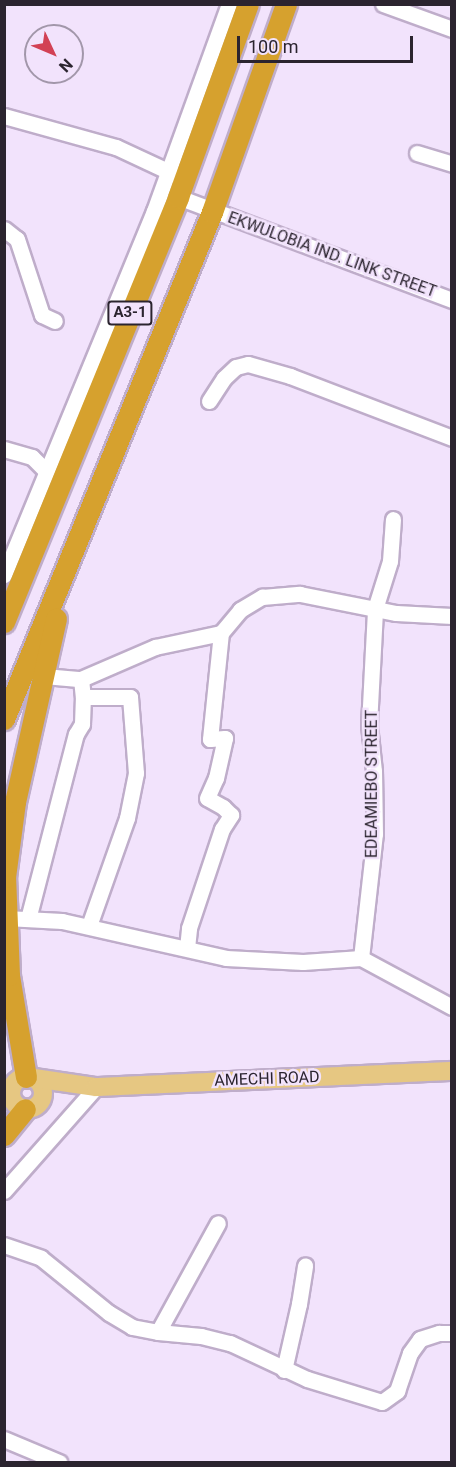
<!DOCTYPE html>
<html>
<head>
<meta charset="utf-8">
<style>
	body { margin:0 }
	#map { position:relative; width:456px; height:1467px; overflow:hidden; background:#f2e3fc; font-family:Roboto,sans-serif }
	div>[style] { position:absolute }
	.roads { filter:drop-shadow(2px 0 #bfadca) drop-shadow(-2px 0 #bfadca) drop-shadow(0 2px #bfadca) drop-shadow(0 -2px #bfadca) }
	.minor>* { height:15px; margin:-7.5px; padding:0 7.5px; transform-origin:7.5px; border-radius:7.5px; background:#fff }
	.major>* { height:18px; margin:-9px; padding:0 9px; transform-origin:9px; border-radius:9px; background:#e6c782 }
	.major>.ring { margin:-9px; padding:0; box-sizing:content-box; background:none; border:18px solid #e6c782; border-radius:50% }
	.highway>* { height:21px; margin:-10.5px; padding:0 10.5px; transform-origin:10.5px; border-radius:10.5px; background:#d6a12e }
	span { translate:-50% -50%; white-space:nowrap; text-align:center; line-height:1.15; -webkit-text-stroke:5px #f2e3fc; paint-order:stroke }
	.shield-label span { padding:2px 4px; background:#f2e3fc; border:2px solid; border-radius:4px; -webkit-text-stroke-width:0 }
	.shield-label { font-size:15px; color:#2b242f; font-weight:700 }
	.street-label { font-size:16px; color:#2b242f }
	.frame { position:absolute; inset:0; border:6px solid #2b242f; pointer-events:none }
	.north { position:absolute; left:24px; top:24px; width:60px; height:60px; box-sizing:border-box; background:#f2e3fc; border:2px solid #a297aa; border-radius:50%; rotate:134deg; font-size:16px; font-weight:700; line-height:24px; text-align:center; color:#2b242f }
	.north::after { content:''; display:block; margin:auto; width:21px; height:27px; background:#d24155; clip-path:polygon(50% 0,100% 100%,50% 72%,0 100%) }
	.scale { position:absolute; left:237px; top:36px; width:176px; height:27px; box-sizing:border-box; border:3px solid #2b242f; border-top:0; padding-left:8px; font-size:18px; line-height:21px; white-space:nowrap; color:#2b242f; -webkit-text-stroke:4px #f2e3fc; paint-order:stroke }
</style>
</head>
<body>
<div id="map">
	<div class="roads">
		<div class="minor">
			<i style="left:383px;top:4px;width:73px;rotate:19.9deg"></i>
			<i style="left:4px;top:116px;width:116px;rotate:15.5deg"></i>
			<i style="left:116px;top:147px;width:66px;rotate:25deg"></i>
			<i style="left:417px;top:153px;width:37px;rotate:17deg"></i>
			<i style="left:178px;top:197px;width:293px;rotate:20.6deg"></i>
			<i style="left:4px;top:229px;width:16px;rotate:38deg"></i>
			<i style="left:17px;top:239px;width:80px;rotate:71.8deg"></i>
			<i style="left:42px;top:315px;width:14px;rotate:25deg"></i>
			<i style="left:209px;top:401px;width:27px;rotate:-57deg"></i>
			<i style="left:224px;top:378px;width:16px;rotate:-43deg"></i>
			<i style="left:236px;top:367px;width:12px;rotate:-14deg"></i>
			<i style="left:248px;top:364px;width:44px;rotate:15.9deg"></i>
			<i style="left:290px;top:376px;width:173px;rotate:20.9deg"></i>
			<i style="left:4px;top:449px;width:29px;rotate:16deg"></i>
			<i style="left:32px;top:457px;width:20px;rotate:45deg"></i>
			<i style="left:4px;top:575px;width:394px;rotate:-67.6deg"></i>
			<i style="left:154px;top:211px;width:220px;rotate:-70.1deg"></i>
			<i style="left:44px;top:676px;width:37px;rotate:5deg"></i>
			<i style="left:81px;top:679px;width:81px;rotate:-23.4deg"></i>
			<i style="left:155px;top:647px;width:67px;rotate:-12deg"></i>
			<i style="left:221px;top:633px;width:30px;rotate:-50deg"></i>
			<i style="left:240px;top:610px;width:26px;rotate:-31deg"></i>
			<i style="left:262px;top:597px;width:38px;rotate:-5deg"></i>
			<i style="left:300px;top:594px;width:98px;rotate:11.2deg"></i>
			<i style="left:396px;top:613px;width:56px;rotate:3.1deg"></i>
			<i style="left:81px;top:679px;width:18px;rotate:84deg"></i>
			<i style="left:83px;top:697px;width:47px"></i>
			<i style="left:130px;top:697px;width:76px;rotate:85.5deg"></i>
			<i style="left:136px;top:773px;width:46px;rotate:101.3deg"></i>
			<i style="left:127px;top:818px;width:114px;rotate:109.4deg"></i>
			<i style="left:6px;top:918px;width:56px;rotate:3.1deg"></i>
			<i style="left:62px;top:921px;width:168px;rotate:12.7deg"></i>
			<i style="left:226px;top:958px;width:77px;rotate:3deg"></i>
			<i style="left:303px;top:962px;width:58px;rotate:-3.9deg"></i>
			<i style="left:361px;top:958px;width:103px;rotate:28.3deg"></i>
			<i style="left:28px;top:919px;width:191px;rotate:-75.5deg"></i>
			<i style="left:76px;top:734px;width:12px;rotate:-59deg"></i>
			<i style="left:82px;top:724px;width:27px;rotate:-88deg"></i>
			<i style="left:187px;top:948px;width:20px;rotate:-84deg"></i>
			<i style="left:189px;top:928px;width:104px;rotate:-71.6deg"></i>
			<i style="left:222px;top:829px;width:17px;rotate:-57deg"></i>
			<i style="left:231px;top:815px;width:11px;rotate:-135deg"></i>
			<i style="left:223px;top:807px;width:18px;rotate:-151deg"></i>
			<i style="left:207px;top:798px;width:22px;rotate:-66deg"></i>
			<i style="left:216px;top:778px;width:41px;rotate:-77.3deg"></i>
			<i style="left:225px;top:738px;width:15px;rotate:176deg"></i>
			<i style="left:210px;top:739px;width:107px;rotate:-84.1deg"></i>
			<i style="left:361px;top:958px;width:125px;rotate:-83.6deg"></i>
			<i style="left:375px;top:834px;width:63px;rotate:-90.9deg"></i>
			<i style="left:374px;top:771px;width:46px;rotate:-96.2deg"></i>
			<i style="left:369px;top:725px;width:116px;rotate:-87deg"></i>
			<i style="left:375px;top:609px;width:50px;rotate:-72.6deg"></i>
			<i style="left:390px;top:561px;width:42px;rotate:-85.9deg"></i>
			<i style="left:4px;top:1191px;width:139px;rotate:-48.5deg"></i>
			<i style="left:4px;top:1245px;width:39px;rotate:19deg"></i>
			<i style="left:41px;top:1258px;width:87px;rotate:39deg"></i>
			<i style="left:109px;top:1313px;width:27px;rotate:31deg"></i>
			<i style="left:132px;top:1327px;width:26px;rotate:11deg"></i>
			<i style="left:158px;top:1332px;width:43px;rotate:5.3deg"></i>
			<i style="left:201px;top:1336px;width:30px;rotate:14deg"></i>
			<i style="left:230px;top:1343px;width:85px;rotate:25.1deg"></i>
			<i style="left:307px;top:1379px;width:78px;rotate:17deg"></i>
			<i style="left:382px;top:1402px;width:19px;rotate:-36deg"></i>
			<i style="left:397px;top:1391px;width:40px;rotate:-71.1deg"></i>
			<i style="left:410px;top:1353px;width:17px;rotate:-54deg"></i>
			<i style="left:420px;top:1339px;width:20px;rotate:-18deg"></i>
			<i style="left:439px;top:1333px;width:13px"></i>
			<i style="left:158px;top:1332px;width:124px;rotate:-61.2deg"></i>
			<i style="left:284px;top:1370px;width:68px;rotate:-77.2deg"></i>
			<i style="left:299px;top:1304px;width:39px;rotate:-81deg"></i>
			<i style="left:4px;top:1439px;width:60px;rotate:22.7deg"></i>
		</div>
		<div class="major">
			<i class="ring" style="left:11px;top:1077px;width:14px;height:14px"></i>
			<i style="left:34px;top:1078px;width:63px;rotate:8.3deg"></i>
			<i style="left:96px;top:1087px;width:356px;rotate:-2.6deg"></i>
		</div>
		<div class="highway">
			<i style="left:4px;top:622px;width:459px;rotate:-67.7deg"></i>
			<i style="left:178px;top:197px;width:205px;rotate:-70.1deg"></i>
			<i style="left:4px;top:719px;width:548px;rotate:-67.69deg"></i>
			<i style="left:212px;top:212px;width:221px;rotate:-70.4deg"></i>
			<i style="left:26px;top:1077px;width:103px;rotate:-99.5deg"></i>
			<i style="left:9px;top:975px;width:98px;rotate:-92.3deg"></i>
			<i style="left:5px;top:877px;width:76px;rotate:-82.4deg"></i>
			<i style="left:15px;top:802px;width:188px;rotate:-77.4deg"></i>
			<i style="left:4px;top:1135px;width:33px;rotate:-51deg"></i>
		</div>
	</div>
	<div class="shield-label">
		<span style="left:130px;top:313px">A3-1</span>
	</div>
	<div class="street-label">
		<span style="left:332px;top:255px;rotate:20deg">EKWULOBIA IND. LINK STREET</span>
		<span style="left:372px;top:784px;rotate:-90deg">EDEAMIEBO STREET</span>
		<span style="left:267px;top:1079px;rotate:-2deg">AMECHI ROAD</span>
	</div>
	<div class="frame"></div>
	<div class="north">N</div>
	<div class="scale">100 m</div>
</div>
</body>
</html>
